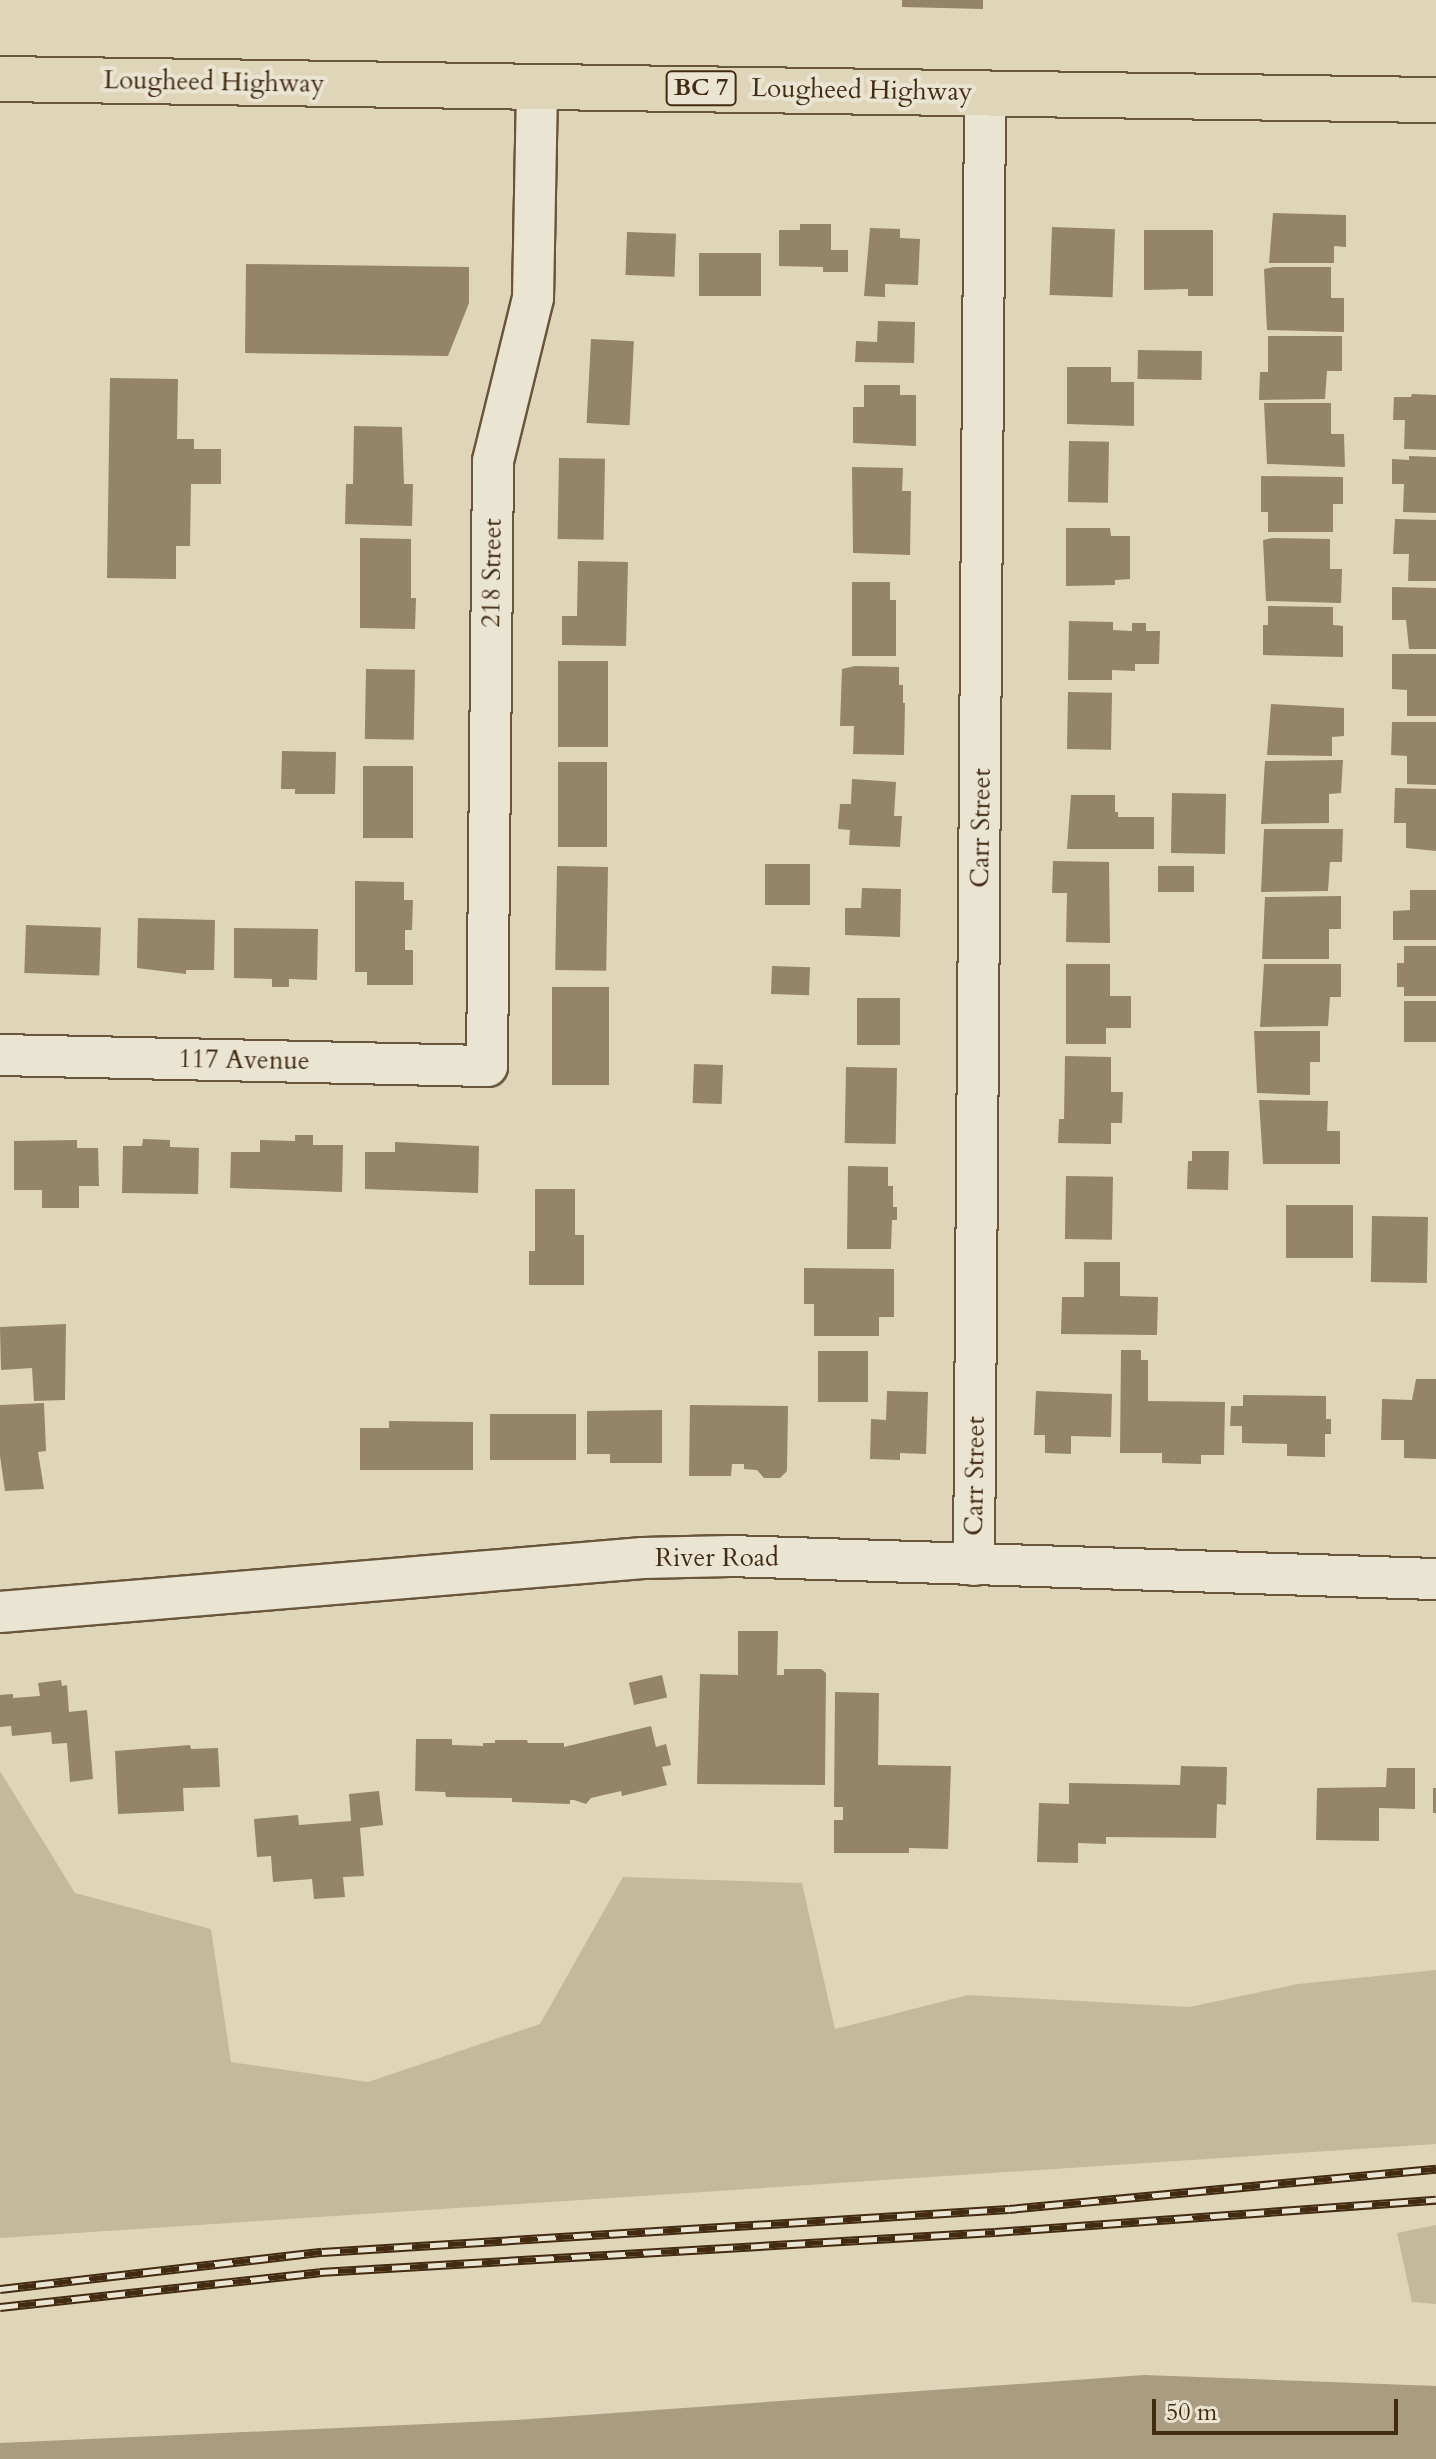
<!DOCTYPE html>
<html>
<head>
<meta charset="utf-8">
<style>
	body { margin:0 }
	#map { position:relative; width:1436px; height:2459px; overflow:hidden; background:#dfd6ba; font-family:Cardo,serif }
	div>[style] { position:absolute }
	.green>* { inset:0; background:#c4b99d }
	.water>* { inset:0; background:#aa9c81 }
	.building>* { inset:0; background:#948469; transform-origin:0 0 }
	.roads { filter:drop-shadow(2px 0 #69563b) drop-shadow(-2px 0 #69563b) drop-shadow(0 2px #69563b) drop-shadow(0 -2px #69563b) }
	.minor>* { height:40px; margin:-20px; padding:0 20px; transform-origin:20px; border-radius:20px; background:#eae4d2 }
	.highway>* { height:44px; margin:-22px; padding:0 22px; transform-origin:22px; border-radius:22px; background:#dfd6ba }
	.rail>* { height:9px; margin-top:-4.5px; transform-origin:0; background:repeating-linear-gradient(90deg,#eae4d2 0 18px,#422b11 0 36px); box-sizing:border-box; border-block:2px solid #422b11 }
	span { translate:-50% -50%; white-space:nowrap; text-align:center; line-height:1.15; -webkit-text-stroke:8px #eae4d2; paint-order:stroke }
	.shield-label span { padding:2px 6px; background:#eae4d2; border:2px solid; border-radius:6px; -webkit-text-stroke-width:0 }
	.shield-label { font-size:24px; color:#422b11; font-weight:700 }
	.street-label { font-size:26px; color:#422b11 }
	.scale { position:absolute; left:1152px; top:2399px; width:246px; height:36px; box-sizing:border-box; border:4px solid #422b11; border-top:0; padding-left:10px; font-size:24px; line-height:28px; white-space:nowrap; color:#422b11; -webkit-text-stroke:6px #eae4d2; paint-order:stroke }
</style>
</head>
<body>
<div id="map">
	<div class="green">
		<i style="clip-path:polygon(0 1771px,75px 1893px,211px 1929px,231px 2062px,368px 2082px,540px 2024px,623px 1877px,802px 1883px,835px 2029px,968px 1995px,1189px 2007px,1298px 1984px,1436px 1970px,1436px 2144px,0 2238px)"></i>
		<i style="clip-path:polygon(1436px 2225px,1436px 2304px,1412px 2302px,1397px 2233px)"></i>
	</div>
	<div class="water">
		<i style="clip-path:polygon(1144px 2375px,1436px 2386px,1436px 2459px,0 2459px,0 2443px,516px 2420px)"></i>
	</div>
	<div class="building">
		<i style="clip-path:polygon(902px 0,983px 0,983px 9px,902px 7px)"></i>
		<i style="clip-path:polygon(1273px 213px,1346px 215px,1346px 247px,1334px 246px,1334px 263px,1269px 263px)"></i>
		<i style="clip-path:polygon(800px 224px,831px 224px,831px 250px,848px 250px,848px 272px,823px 272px,823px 267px,779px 266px,779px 230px,800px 230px)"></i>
		<i style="left:1052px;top:227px;width:63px;height:68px;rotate:2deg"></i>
		<i style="clip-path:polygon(870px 228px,900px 229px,900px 238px,920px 239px,918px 285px,885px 284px,885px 297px,864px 296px)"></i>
		<i style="clip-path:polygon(1144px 230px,1213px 230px,1213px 296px,1188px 296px,1188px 289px,1144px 290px)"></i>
		<i style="left:627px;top:232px;width:49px;height:43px;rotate:2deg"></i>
		<i style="left:761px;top:253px;width:43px;height:62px;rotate:90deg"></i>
		<i style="clip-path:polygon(246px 264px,469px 267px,469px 303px,448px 356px,245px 353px)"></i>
		<i style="clip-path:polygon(1274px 267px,1331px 267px,1331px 298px,1344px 298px,1344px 332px,1267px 330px,1264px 269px)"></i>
		<i style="clip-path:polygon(878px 321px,915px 322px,914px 363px,855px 362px,856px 341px,877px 342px)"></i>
		<i style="clip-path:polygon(1268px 336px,1342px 336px,1342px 371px,1327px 371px,1325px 399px,1259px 400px,1260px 372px,1268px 372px)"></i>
		<i style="left:591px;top:339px;width:43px;height:84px;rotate:3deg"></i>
		<i style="left:1138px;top:350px;width:64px;height:29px;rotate:1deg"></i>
		<i style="clip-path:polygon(1067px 367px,1111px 367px,1111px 382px,1134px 382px,1134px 426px,1067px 424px)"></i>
		<i style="clip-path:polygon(110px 378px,178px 379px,177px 439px,194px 439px,194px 449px,221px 449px,221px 484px,191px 484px,190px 546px,176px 546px,176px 579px,107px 578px)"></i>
		<i style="clip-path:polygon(864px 385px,900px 385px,900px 395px,916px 395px,916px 446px,853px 443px,853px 407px,864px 407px)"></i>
		<i style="clip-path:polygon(1412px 394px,1436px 395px,1436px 450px,1404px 449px,1405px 420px,1393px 420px,1394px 397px,1411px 397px)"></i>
		<i style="clip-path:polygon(1264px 403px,1331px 403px,1331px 434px,1344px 434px,1345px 467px,1267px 464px)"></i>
		<i style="clip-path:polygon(354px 426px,402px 427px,404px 484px,413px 484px,412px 526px,345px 524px,346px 484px,353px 484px)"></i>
		<i style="left:1069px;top:441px;width:40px;height:61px;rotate:1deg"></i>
		<i style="clip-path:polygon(1409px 456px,1436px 457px,1436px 513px,1403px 512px,1404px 484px,1392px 484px,1392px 459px,1409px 460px)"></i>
		<i style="left:559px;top:458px;width:46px;height:81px;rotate:1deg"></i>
		<i style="clip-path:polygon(852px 467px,903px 468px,902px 491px,911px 491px,910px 555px,853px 553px)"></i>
		<i style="clip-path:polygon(1261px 476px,1343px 477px,1343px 504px,1333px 504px,1333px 532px,1268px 532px,1268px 512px,1261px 512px)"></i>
		<i style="clip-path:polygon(1395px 519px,1436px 520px,1436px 581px,1408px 581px,1409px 554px,1393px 554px)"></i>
		<i style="clip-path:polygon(1066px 528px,1110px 528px,1111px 536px,1130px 536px,1130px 579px,1115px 580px,1115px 585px,1066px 586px)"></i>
		<i style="clip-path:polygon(360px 538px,411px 539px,411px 598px,416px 598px,415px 629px,360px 628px)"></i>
		<i style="clip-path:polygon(1272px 538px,1330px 539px,1330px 569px,1342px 569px,1341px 603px,1266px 601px,1263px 540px)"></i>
		<i style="clip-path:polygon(578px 561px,628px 562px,626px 646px,562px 645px,562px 616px,577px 616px)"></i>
		<i style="clip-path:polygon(852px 582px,890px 582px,890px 600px,896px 600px,896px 656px,852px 656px)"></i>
		<i style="clip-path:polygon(1392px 587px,1436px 588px,1436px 649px,1409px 649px,1406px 620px,1392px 620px)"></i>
		<i style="clip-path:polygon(1268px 606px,1333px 607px,1333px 625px,1343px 626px,1343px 657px,1263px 655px,1263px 625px,1268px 625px)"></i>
		<i style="clip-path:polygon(1069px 621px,1113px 622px,1113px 630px,1132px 631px,1132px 623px,1146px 623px,1146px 631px,1160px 631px,1159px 664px,1135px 664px,1135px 671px,1112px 670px,1112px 680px,1068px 680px)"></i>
		<i style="clip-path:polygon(1392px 654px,1436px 654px,1436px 716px,1407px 716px,1407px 690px,1392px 689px)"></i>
		<i style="left:558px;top:661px;width:50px;height:86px"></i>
		<i style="clip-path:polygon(855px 666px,899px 667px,899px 685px,903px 685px,903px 703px,905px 703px,904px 755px,853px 754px,854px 726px,840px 726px,842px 669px)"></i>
		<i style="left:366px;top:669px;width:49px;height:70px;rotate:1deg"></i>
		<i style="left:1068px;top:692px;width:44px;height:57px;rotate:1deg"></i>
		<i style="clip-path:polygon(1271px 704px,1344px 708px,1344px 736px,1332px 737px,1332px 756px,1267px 755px)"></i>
		<i style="clip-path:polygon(1392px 722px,1436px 722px,1436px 785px,1407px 784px,1407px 756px,1391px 755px)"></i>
		<i style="clip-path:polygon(282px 751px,336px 752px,335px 794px,295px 794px,295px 789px,281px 789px)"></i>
		<i style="clip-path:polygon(1343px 760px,1341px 793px,1329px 794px,1329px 823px,1261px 824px,1265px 761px)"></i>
		<i style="left:607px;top:762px;width:85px;height:49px;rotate:90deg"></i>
		<i style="left:363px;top:766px;width:50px;height:72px"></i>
		<i style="clip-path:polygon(852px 779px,896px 782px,894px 816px,902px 816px,900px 847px,849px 845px,850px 830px,838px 829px,840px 804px,851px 804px)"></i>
		<i style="clip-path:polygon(1395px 788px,1436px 789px,1436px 851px,1406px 848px,1406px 823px,1394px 823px)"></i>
		<i style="left:1172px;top:793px;width:54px;height:60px;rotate:1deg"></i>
		<i style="clip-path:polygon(1071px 795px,1115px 795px,1115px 812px,1118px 812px,1118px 817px,1154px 817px,1154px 849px,1067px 849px)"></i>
		<i style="clip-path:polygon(1264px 829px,1343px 829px,1342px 862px,1330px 862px,1328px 891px,1261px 892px)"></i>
		<i style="clip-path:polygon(1053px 861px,1109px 862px,1110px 943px,1066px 942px,1067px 893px,1052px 893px)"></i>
		<i style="left:765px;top:864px;width:45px;height:41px"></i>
		<i style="left:557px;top:866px;width:51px;height:104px;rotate:1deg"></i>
		<i style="left:1158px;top:866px;width:36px;height:26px"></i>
		<i style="clip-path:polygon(355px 881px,404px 882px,404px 900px,413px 900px,412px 930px,405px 930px,405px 950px,413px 950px,413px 985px,367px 985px,367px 972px,355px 972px)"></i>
		<i style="clip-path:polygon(862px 888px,901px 889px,900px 937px,845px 935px,845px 908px,861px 908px)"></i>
		<i style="clip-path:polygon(1410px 890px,1436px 890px,1436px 940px,1393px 940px,1393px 911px,1410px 910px)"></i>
		<i style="clip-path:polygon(1341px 896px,1341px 929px,1329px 929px,1329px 959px,1262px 959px,1265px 897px)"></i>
		<i style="clip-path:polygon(138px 918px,215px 920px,214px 970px,186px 970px,186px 974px,137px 968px)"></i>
		<i style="left:26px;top:925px;width:75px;height:48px;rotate:2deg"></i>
		<i style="clip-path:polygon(234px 928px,318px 929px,317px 980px,289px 979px,289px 987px,272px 987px,272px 979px,234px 978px)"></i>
		<i style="clip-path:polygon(1404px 946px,1436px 946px,1436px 996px,1404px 996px,1404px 987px,1397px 987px,1397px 963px,1404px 963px)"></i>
		<i style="clip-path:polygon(1066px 964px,1110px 964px,1110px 996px,1131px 996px,1131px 1028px,1106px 1028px,1106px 1044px,1066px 1044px)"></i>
		<i style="clip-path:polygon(1264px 964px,1341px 964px,1341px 997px,1330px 997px,1328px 1026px,1260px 1027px)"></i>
		<i style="left:772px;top:966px;width:38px;height:28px;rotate:2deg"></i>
		<i style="left:552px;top:987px;width:57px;height:98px"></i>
		<i style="left:857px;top:998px;width:43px;height:47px"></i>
		<i style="left:1436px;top:1001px;width:41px;height:32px;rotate:90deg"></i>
		<i style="clip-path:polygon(1254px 1031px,1320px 1031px,1320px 1062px,1310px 1062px,1310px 1095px,1257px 1093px)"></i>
		<i style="clip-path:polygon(1065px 1056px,1111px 1057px,1111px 1092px,1123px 1092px,1122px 1123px,1111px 1123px,1111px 1144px,1058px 1143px,1059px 1119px,1064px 1119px)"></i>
		<i style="left:694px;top:1064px;width:29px;height:39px;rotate:2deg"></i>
		<i style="left:846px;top:1067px;width:51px;height:76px;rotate:1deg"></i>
		<i style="clip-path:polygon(1259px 1100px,1328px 1101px,1327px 1131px,1340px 1131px,1340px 1164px,1263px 1164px)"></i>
		<i style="clip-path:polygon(295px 1135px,313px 1135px,313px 1145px,343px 1145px,342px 1192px,230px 1188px,231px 1152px,260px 1152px,260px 1140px,295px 1141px)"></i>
		<i style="clip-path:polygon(143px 1139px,170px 1140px,170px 1147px,199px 1148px,198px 1194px,122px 1193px,123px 1146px,142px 1146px)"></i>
		<i style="clip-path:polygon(77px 1140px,77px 1148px,98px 1148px,99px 1186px,79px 1186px,79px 1208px,42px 1208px,42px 1190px,14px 1190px,14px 1141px)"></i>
		<i style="clip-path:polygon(395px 1142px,479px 1146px,478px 1193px,365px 1189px,365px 1152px,395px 1152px)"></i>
		<i style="clip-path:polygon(1192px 1151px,1229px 1151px,1228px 1190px,1187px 1189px,1188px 1161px,1192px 1161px)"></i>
		<i style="clip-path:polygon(848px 1166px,888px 1167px,888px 1186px,893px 1186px,893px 1207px,897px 1207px,897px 1220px,892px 1220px,891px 1249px,847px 1249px)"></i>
		<i style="left:1066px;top:1176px;width:47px;height:63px;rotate:1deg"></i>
		<i style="clip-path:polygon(535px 1189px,575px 1189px,575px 1235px,584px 1235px,584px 1285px,529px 1285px,529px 1251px,535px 1251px)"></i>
		<i style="left:1353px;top:1205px;width:53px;height:67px;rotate:90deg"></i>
		<i style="left:1372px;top:1216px;width:56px;height:66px;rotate:1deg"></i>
		<i style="clip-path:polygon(1084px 1262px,1120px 1262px,1120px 1296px,1158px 1297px,1157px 1335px,1061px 1334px,1062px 1297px,1084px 1297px)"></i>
		<i style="clip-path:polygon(804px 1268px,894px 1269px,894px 1317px,879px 1317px,879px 1336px,814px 1336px,814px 1304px,804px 1304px)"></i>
		<i style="clip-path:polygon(66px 1324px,65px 1400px,34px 1401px,32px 1368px,1px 1370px,0 1327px)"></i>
		<i style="clip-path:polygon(1121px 1350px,1141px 1350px,1141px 1360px,1148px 1360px,1148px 1401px,1225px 1402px,1224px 1455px,1201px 1455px,1201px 1464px,1162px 1463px,1162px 1453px,1120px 1453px)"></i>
		<i style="left:818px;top:1351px;width:50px;height:51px"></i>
		<i style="clip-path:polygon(1416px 1379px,1436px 1379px,1436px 1459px,1404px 1458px,1404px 1440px,1381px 1440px,1382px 1399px,1412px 1400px)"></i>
		<i style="clip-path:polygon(887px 1391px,928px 1392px,926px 1454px,900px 1453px,900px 1460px,870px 1459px,871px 1419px,886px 1420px)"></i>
		<i style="clip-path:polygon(1036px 1391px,1112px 1394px,1111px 1437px,1071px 1436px,1071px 1454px,1045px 1453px,1045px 1435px,1034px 1435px)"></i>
		<i style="clip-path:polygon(1243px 1395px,1326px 1396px,1326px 1419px,1331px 1419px,1331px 1434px,1325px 1434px,1325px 1457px,1287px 1456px,1287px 1444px,1242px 1443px,1242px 1426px,1230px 1426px,1231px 1406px,1243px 1406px)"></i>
		<i style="clip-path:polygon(44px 1403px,46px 1451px,38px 1452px,44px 1489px,5px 1491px,0 1456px,0 1405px)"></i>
		<i style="clip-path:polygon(690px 1405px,788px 1406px,787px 1471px,780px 1478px,764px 1478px,757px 1470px,744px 1469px,744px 1464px,732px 1464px,731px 1476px,689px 1476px)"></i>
		<i style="clip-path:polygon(662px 1410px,662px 1463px,610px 1463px,610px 1454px,587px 1454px,587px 1411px)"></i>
		<i style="left:490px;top:1414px;width:86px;height:46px"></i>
		<i style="clip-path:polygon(389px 1421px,473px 1422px,473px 1470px,360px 1470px,360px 1428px,389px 1428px)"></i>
		<i style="clip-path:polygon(738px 1631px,778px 1631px,777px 1675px,784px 1675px,784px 1669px,821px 1669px,826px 1673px,825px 1785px,697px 1784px,700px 1674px,738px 1675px)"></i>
		<i style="left:662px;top:1675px;width:23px;height:34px;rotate:77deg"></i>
		<i style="clip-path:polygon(61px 1680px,62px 1686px,67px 1685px,69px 1712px,87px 1710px,93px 1779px,70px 1782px,67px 1743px,52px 1744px,51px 1732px,12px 1736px,11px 1726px,0 1727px,0 1695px,13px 1694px,13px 1698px,40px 1696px,38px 1683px)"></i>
		<i style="clip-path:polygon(835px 1692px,879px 1693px,878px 1765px,951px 1766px,948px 1849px,909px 1848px,909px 1853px,834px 1853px,834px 1820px,843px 1820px,843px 1807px,834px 1807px)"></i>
		<i style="clip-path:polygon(651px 1726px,656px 1747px,666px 1744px,671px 1765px,662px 1767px,667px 1785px,622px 1796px,621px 1791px,591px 1798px,586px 1804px,574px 1800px,570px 1800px,570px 1804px,512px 1802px,512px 1798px,446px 1797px,445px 1792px,415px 1791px,416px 1739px,452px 1739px,452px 1745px,483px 1746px,483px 1743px,495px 1743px,495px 1740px,527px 1740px,528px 1743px,564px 1743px,564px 1747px)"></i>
		<i style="clip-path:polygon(190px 1745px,191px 1749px,218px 1748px,220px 1787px,183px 1788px,184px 1811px,118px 1814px,115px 1751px)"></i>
		<i style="clip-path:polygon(1181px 1766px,1227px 1767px,1226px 1805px,1217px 1804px,1216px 1838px,1106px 1837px,1106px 1844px,1078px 1843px,1078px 1863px,1037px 1862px,1039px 1803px,1069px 1804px,1069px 1783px,1180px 1785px)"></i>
		<i style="clip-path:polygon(1387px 1768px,1415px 1768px,1415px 1809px,1379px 1808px,1379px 1841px,1316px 1840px,1317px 1788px,1386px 1787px)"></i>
		<i style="left:1433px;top:1788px;width:3px;height:25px"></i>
		<i style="clip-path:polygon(379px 1791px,383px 1825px,360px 1828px,364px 1876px,343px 1877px,345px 1897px,314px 1899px,312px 1879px,273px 1882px,271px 1856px,257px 1857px,254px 1819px,298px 1815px,299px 1825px,351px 1821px,349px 1794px)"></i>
	</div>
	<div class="roads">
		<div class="minor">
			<i style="left:0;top:1055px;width:487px;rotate:1.3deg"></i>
			<i style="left:487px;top:1066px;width:605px;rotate:-89.43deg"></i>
			<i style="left:493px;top:461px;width:168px;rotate:-76.2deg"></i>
			<i style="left:533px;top:298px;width:212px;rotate:-88.9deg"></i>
			<i style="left:974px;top:1565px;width:1473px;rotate:-89.57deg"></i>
			<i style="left:0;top:1612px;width:645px;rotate:-4.8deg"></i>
			<i style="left:643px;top:1558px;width:87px;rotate:-1.3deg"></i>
			<i style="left:730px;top:1556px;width:706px;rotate:1.87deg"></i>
		</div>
		<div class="highway">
			<i style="left:0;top:79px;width:1436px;rotate:0.84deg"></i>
		</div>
	</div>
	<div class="rail">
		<i style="left:0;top:2289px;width:324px;rotate:-6.6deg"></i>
		<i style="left:322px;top:2252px;width:688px;rotate:-3.58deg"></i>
		<i style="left:1009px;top:2209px;width:429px;rotate:-5.4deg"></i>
		<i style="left:0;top:2307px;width:322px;rotate:-6.2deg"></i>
		<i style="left:320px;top:2272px;width:676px;rotate:-3.39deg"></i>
		<i style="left:995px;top:2232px;width:442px;rotate:-4.2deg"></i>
	</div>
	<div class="shield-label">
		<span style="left:701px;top:88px">BC 7</span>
	</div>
	<div class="street-label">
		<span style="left:214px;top:82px;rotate:1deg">Lougheed Highway</span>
		<span style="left:862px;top:90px;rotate:1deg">Lougheed Highway</span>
		<span style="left:492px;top:573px;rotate:-89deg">218 Street</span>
		<span style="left:981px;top:828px;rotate:-89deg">Carr Street</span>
		<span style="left:244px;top:1060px;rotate:1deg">117 Avenue</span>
		<span style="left:975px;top:1476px;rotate:-89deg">Carr Street</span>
		<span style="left:717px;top:1558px">River Road</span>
	</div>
	<div class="scale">50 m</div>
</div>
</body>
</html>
